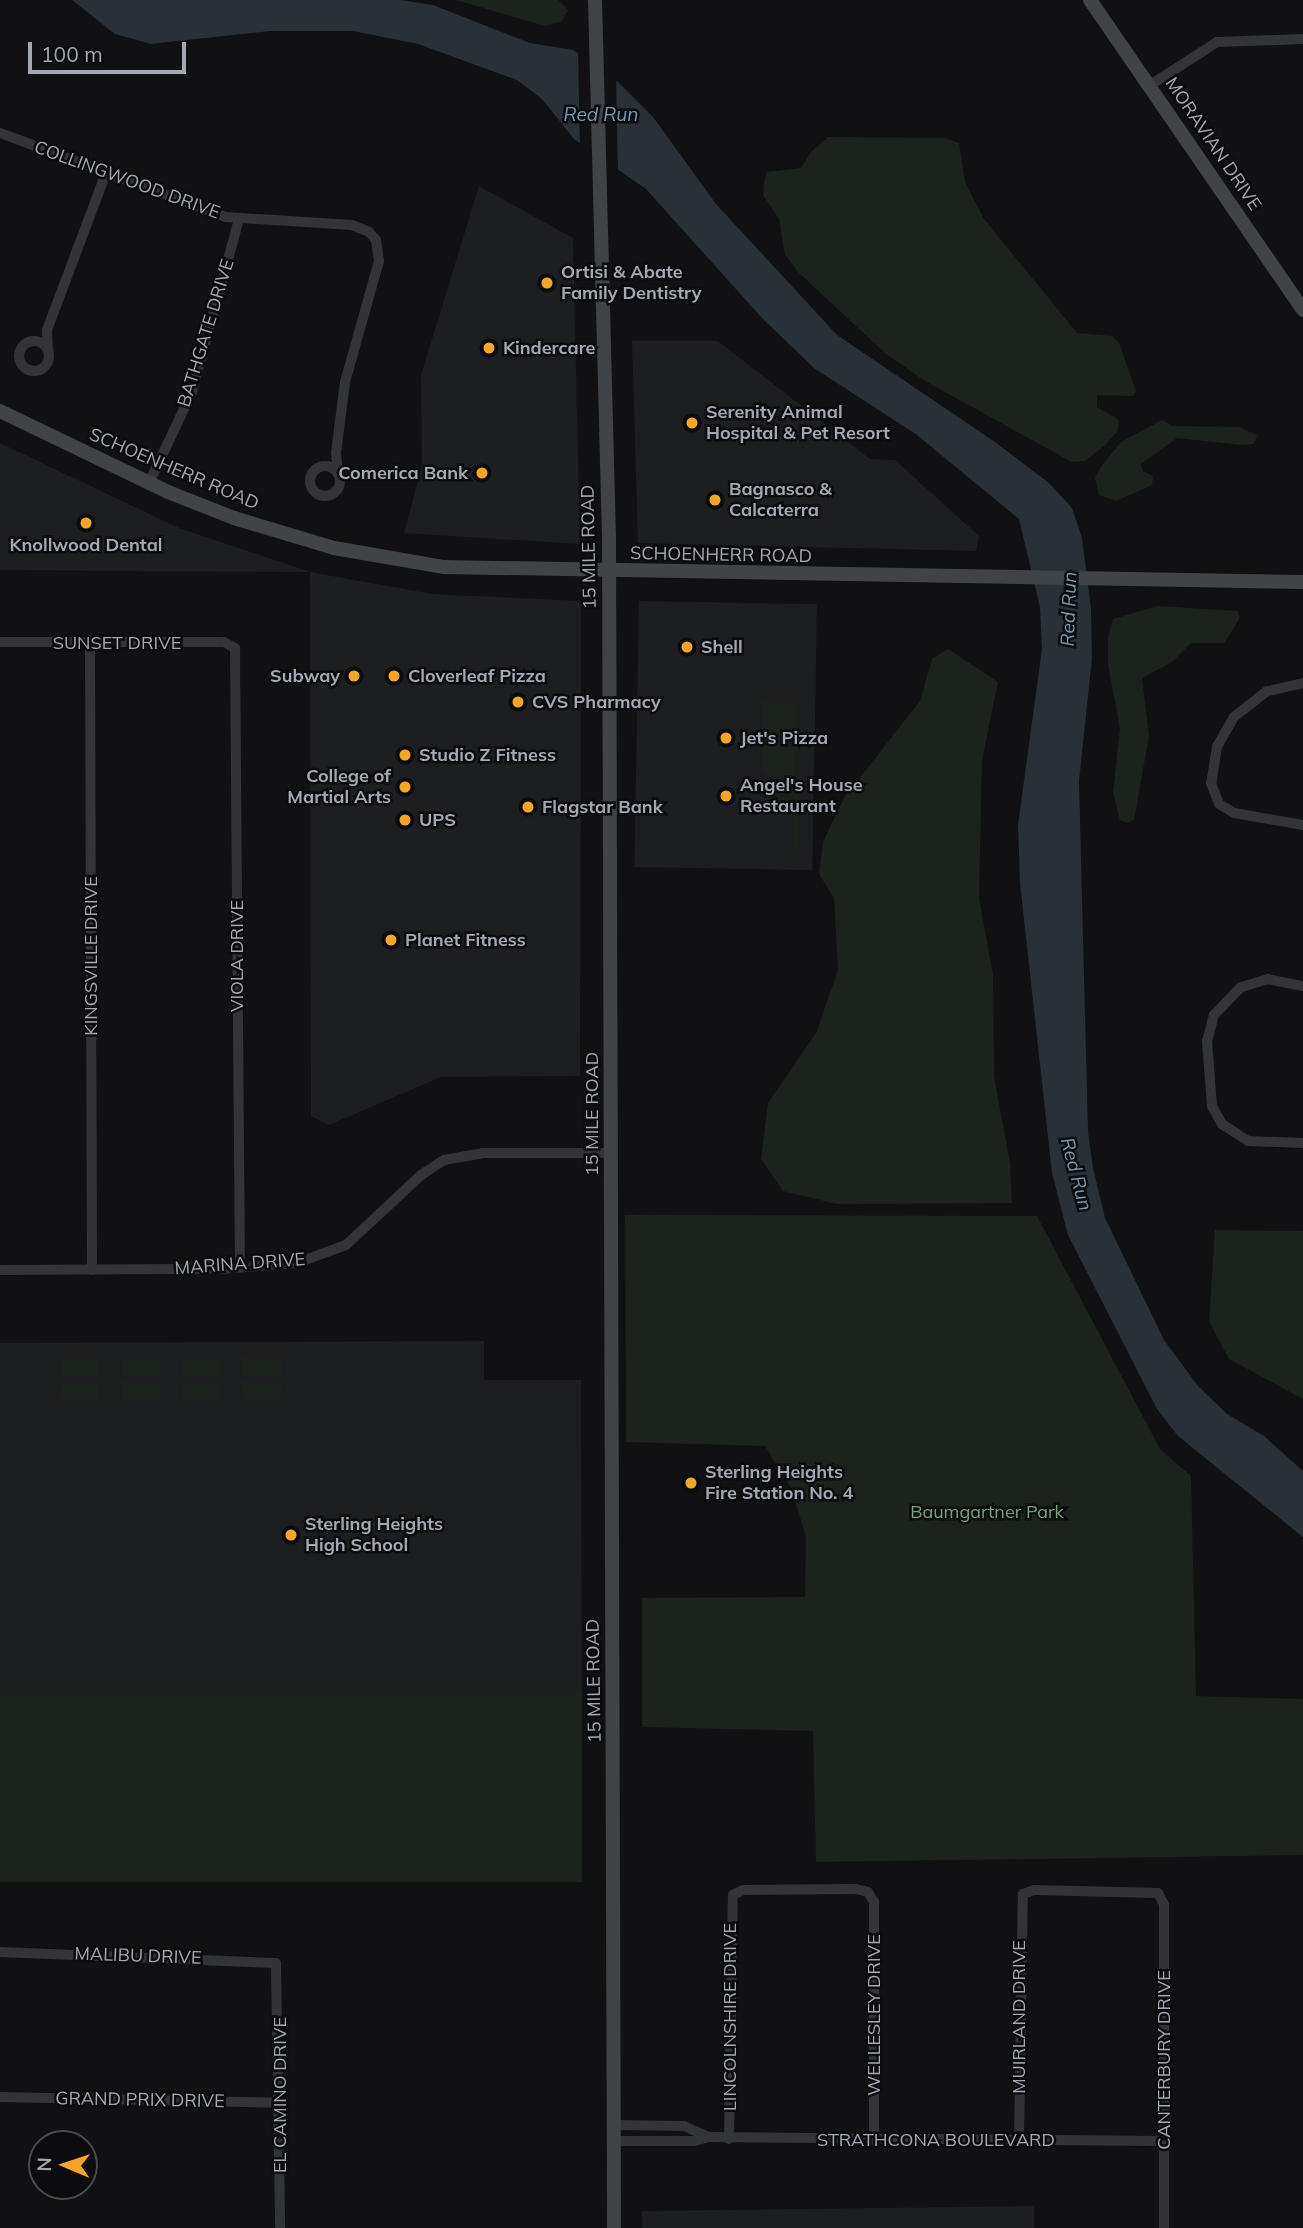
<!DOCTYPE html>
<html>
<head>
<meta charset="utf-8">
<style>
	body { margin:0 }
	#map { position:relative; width:1303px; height:2228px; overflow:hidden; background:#111113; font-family:Mulish,sans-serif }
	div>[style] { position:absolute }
	.built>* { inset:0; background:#1d1e20; transform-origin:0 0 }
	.green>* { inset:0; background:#1c231c; transform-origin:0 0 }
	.water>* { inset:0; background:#283137 }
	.pier>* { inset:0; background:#111113 }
	.street>* { height:10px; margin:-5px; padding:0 5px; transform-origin:5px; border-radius:5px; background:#323438 }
	.street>.ring { margin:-5px; padding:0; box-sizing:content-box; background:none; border:10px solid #323438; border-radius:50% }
	.secondary>* { height:14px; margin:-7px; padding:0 7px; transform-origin:7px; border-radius:7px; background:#404348 }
	.dots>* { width:19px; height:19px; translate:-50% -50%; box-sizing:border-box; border:4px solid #0c0c0e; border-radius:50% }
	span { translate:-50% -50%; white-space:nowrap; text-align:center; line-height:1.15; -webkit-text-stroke:5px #0c0c0e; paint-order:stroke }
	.street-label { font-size:18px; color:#a2a9b4 }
	.poi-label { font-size:18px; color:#a2a9b4; font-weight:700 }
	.left { translate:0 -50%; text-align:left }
	.right { translate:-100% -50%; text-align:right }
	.park-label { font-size:18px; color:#79a079 }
	.water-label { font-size:19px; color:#7899b1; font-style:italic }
	.north { position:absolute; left:28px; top:2130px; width:70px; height:70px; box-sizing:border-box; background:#0c0c0e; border:2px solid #484b50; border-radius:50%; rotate:272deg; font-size:19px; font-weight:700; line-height:28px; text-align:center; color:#a2a9b4 }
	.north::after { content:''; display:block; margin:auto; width:24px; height:32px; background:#f6a527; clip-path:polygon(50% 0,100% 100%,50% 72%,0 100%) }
	.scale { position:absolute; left:28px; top:42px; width:158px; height:32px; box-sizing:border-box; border:4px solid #a2a9b4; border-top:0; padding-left:9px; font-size:21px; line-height:24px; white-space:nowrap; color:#a2a9b4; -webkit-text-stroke:5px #0c0c0e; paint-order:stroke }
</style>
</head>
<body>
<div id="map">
	<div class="built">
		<i style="clip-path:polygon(479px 186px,573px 238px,580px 544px,404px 533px,422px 466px,421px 375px)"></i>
		<i style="clip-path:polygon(632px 341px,718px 341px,870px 459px,895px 460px,979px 536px,976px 551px,638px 543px)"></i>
		<i style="clip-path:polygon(0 443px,179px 528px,310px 572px,432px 594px,581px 601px,580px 1076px,441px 1077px,329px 1125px,311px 1116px,310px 572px,0 570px)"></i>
		<i style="left:639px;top:601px;width:178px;height:266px;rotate:1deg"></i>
		<i style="clip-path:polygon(484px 1341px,484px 1380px,581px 1380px,582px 1690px,0 1692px,0 1343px)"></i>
		<i style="clip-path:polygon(1034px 2206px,1034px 2228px,642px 2228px,642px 2211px)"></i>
	</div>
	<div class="green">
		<i style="clip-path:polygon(456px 0,558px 0,568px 10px,562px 21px,545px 26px)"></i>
		<i style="clip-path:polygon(828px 137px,944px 138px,959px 143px,965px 182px,984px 219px,1077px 333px,1112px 336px,1119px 343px,1136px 391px,1133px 396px,1097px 395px,1097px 407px,1119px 420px,1117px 432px,1104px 446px,1085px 461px,1072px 462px,925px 381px,885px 353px,799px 273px,785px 255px,779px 219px,763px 195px,764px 182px,767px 172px,801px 168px,811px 152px)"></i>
		<i style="clip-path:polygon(1162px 420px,1173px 426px,1239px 427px,1257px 435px,1254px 444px,1242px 445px,1177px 438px,1141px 464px,1143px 471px,1153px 476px,1152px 485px,1116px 501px,1099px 495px,1095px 478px,1102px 465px,1121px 442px)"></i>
		<i style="clip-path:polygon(1158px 606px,1237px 611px,1240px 618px,1224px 643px,1191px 643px,1172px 662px,1142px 678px,1149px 736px,1134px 820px,1128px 823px,1120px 820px,1113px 793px,1120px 729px,1108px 664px,1108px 637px,1113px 619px)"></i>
		<i style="clip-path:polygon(948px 649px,998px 682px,982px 760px,979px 898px,993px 975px,994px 1076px,1010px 1163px,1012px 1203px,837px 1204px,783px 1191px,761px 1159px,768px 1103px,816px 1033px,838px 970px,834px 898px,819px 874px,823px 842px,844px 798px,920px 701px,932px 659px)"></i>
		<i style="clip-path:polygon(762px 702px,797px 702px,794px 777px,772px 777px,762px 768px)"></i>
		<i style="clip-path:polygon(784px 789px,794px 791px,798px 799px,799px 845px,788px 855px,784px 851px,794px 847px,794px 796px,784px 794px)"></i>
		<i style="clip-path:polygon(625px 1215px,1037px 1216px,1160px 1449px,1191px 1476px,1196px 1696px,1303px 1699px,1303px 1855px,816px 1862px,813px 1731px,642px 1727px,642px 1598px,805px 1597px,806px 1537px,791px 1488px,765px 1446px,626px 1442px)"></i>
		<i style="clip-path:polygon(1215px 1230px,1303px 1231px,1303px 1399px,1229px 1359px,1209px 1321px)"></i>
		<i style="left:61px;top:1358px;width:38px;height:18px"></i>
		<i style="left:243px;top:1358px;width:38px;height:18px"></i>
		<i style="left:122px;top:1359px;width:38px;height:17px"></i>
		<i style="left:183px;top:1359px;width:37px;height:17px"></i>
		<i style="left:61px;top:1382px;width:37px;height:17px"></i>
		<i style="left:122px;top:1382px;width:38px;height:18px"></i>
		<i style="left:183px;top:1382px;width:37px;height:18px"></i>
		<i style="left:243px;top:1382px;width:38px;height:17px"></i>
		<i style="left:582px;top:1690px;width:192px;height:582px;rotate:90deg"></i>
	</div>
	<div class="water">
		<i style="clip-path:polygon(72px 0,400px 0,433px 5px,530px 43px,573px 50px,618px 82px,653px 117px,716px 204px,837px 335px,995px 442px,1049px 483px,1072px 508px,1082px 538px,1091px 609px,1092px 658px,1079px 781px,1088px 1132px,1093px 1168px,1105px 1218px,1164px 1340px,1198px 1386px,1227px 1414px,1264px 1436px,1303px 1471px,1303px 1537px,1178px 1436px,1157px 1409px,1068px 1235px,1052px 1173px,1020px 883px,1018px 825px,1042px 649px,1040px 607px,1019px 519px,917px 435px,814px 368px,762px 318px,646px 189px,574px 139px,542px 99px,517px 80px,418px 44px,353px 31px,270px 31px,151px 44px,115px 34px)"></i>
	</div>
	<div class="pier">
		<i style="clip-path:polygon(578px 49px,616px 77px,618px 174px,580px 147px)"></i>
	</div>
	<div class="street">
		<i style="left:1149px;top:86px;width:81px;rotate:-32.9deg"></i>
		<i style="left:1217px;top:42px;width:86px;rotate:-2deg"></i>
		<i style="left:0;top:133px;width:241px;rotate:20.4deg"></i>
		<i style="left:226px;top:217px;width:126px;rotate:3.6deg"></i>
		<i style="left:352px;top:225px;width:18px;rotate:22deg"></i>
		<i style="left:369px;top:232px;width:11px;rotate:49deg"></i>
		<i style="left:376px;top:240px;width:21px;rotate:82deg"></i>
		<i style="left:379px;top:261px;width:126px;rotate:105.7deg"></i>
		<i style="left:345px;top:382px;width:72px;rotate:97.2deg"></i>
		<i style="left:336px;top:453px;width:20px;rotate:84deg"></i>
		<i class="ring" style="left:19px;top:341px;width:20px;height:20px"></i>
		<i style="left:48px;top:350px;width:20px;rotate:-93deg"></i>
		<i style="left:47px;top:330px;width:168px;rotate:-69.4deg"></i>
		<i class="ring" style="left:310px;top:466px;width:20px;height:20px"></i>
		<i style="left:149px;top:483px;width:101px;rotate:-64.7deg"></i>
		<i style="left:192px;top:392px;width:179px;rotate:-74.8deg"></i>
		<i style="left:0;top:642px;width:224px"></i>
		<i style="left:224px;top:642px;width:13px;rotate:29deg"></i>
		<i style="left:235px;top:648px;width:619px;rotate:89.54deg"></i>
		<i style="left:90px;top:643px;width:627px;rotate:89.82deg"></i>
		<i style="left:1303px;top:683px;width:37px;rotate:167deg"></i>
		<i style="left:1267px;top:691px;width:42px;rotate:141.8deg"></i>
		<i style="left:1234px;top:717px;width:34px;rotate:120deg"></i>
		<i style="left:1217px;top:747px;width:36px;rotate:99deg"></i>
		<i style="left:1211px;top:783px;width:22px;rotate:69deg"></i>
		<i style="left:1219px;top:804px;width:17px;rotate:31deg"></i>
		<i style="left:1234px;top:813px;width:70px;rotate:9.9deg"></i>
		<i style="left:1303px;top:986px;width:36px;rotate:-169deg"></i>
		<i style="left:1268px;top:979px;width:28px;rotate:163deg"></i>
		<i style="left:1241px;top:987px;width:39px;rotate:134deg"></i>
		<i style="left:1214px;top:1015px;width:27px;rotate:105deg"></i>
		<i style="left:1207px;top:1041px;width:65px;rotate:85.6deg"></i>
		<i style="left:1212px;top:1106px;width:21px;rotate:61deg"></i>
		<i style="left:1222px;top:1124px;width:31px;rotate:33deg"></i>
		<i style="left:1248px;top:1141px;width:55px;rotate:2.1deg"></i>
		<i style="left:0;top:1270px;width:221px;rotate:-0.3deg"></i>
		<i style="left:221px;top:1269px;width:76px;rotate:-4.5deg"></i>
		<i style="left:297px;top:1263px;width:52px;rotate:-20.2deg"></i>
		<i style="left:346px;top:1245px;width:103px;rotate:-43deg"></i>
		<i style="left:421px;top:1175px;width:27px;rotate:-33deg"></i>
		<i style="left:444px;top:1160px;width:39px;rotate:-10deg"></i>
		<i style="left:482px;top:1153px;width:129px"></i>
		<i style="left:0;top:1952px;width:276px;rotate:2.3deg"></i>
		<i style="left:276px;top:1963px;width:265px;rotate:89.1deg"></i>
		<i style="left:0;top:2097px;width:281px;rotate:1.2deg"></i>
		<i style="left:614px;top:2125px;width:70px;rotate:0.8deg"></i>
		<i style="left:684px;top:2126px;width:27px;rotate:24deg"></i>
		<i style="left:729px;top:2139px;width:244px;rotate:-89.1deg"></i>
		<i style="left:733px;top:1895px;width:11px;rotate:-27deg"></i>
		<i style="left:743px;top:1890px;width:113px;rotate:-0.5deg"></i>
		<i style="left:856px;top:1889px;width:12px;rotate:14deg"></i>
		<i style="left:868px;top:1892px;width:12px;rotate:59deg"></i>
		<i style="left:874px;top:1902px;width:238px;rotate:90deg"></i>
		<i style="left:1019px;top:2140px;width:246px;rotate:-89.1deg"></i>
		<i style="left:1023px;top:1894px;width:12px;rotate:-20deg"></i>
		<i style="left:1034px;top:1890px;width:124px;rotate:1.4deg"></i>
		<i style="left:1158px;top:1893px;width:13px;rotate:63deg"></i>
		<i style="left:1164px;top:1905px;width:323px;rotate:90deg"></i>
		<i style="left:614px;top:2141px;width:80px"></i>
		<i style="left:694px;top:2141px;width:16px;rotate:-15deg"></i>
		<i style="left:709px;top:2137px;width:454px;rotate:0.5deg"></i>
	</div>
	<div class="secondary">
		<i style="left:595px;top:0;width:539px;rotate:88.51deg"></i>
		<i style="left:609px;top:539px;width:1689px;rotate:89.83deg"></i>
		<i style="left:1090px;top:0;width:376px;rotate:55.5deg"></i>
		<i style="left:0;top:411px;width:187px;rotate:25.7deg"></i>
		<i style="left:168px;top:492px;width:71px;rotate:21.5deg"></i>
		<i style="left:234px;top:518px;width:104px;rotate:16.7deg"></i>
		<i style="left:334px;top:548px;width:112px;rotate:9.8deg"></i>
		<i style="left:444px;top:567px;width:859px;rotate:1deg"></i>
	</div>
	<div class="dots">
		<i style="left:547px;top:283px;background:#f6a527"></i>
		<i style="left:489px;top:348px;background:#f6a527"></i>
		<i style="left:692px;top:423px;background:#f6a527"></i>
		<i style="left:482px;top:473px;background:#f6a527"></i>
		<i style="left:715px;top:500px;background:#f6a527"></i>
		<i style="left:86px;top:523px;background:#f6a527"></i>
		<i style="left:687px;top:647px;background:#f6a527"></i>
		<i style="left:354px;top:676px;background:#f6a527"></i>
		<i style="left:394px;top:676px;background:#f6a527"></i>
		<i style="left:518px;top:702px;background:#f6a527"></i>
		<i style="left:726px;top:738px;background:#f6a527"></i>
		<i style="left:405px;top:755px;background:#f6a527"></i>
		<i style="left:405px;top:787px;background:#f6a527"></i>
		<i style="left:726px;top:796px;background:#f6a527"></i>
		<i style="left:528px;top:807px;background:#f6a527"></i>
		<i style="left:405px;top:820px;background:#f6a527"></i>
		<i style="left:391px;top:940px;background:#f6a527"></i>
		<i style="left:691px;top:1483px;background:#f6a527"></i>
		<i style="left:291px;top:1535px;background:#f6a527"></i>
	</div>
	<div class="street-label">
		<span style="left:1213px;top:144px;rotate:56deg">MORAVIAN DRIVE</span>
		<span style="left:127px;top:180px;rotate:20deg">COLLINGWOOD DRIVE</span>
		<span style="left:206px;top:333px;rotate:-73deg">BATHGATE DRIVE</span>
		<span style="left:174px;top:469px;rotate:23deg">SCHOENHERR ROAD</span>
		<span style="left:589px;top:547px;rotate:-91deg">15 MILE ROAD</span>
		<span style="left:721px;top:555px;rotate:1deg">SCHOENHERR ROAD</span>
		<span style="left:117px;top:643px">SUNSET DRIVE</span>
		<span style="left:91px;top:956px;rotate:-90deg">KINGSVILLE DRIVE</span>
		<span style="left:237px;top:956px;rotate:-90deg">VIOLA DRIVE</span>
		<span style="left:592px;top:1114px;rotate:-90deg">15 MILE ROAD</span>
		<span style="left:240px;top:1264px;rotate:-4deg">MARINA DRIVE</span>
		<span style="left:594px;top:1681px;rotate:-91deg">15 MILE ROAD</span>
		<span style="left:138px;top:1956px;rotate:2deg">MALIBU DRIVE</span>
		<span style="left:874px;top:2015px;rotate:-90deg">WELLESLEY DRIVE</span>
		<span style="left:730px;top:2017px;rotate:-90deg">LINCOLNSHIRE DRIVE</span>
		<span style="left:1019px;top:2017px;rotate:-90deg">MUIRLAND DRIVE</span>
		<span style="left:1164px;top:2060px;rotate:-90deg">CANTERBURY DRIVE</span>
		<span style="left:280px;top:2095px;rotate:-90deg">EL CAMINO DRIVE</span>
		<span style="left:140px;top:2100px;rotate:1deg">GRAND PRIX DRIVE</span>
		<span style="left:936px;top:2140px">STRATHCONA BOULEVARD</span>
	</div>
	<div class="poi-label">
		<span class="left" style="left:561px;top:283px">Ortisi &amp; Abate<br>Family Dentistry</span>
		<span class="left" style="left:503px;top:348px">Kindercare</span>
		<span class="left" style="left:706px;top:423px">Serenity Animal<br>Hospital &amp; Pet Resort</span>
		<span class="right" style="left:468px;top:473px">Comerica Bank</span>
		<span class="left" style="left:729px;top:500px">Bagnasco &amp;<br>Calcaterra</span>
		<span style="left:86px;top:545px">Knollwood Dental</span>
		<span class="left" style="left:701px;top:647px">Shell</span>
		<span class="right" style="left:340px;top:676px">Subway</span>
		<span class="left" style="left:408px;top:676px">Cloverleaf Pizza</span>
		<span class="left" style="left:532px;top:702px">CVS Pharmacy</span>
		<span class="left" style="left:740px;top:738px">Jet's Pizza</span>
		<span class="left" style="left:419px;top:755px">Studio Z Fitness</span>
		<span class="right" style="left:391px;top:787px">College of<br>Martial Arts</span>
		<span class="left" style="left:740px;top:796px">Angel's House<br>Restaurant</span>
		<span class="left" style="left:542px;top:807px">Flagstar Bank</span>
		<span class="left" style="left:419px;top:820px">UPS</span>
		<span class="left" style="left:405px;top:940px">Planet Fitness</span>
		<span class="left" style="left:705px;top:1483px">Sterling Heights<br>Fire Station No. 4</span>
		<span class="left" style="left:305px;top:1535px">Sterling Heights<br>High School</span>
	</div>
	<div class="park-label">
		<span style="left:987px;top:1512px">Baumgartner Park</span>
	</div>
	<div class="water-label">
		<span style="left:601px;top:115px">Red Run</span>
		<span style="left:1069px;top:609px;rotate:-88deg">Red Run</span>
		<span style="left:1076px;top:1174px;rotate:75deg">Red Run</span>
	</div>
	<div class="north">N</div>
	<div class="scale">100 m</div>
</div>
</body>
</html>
